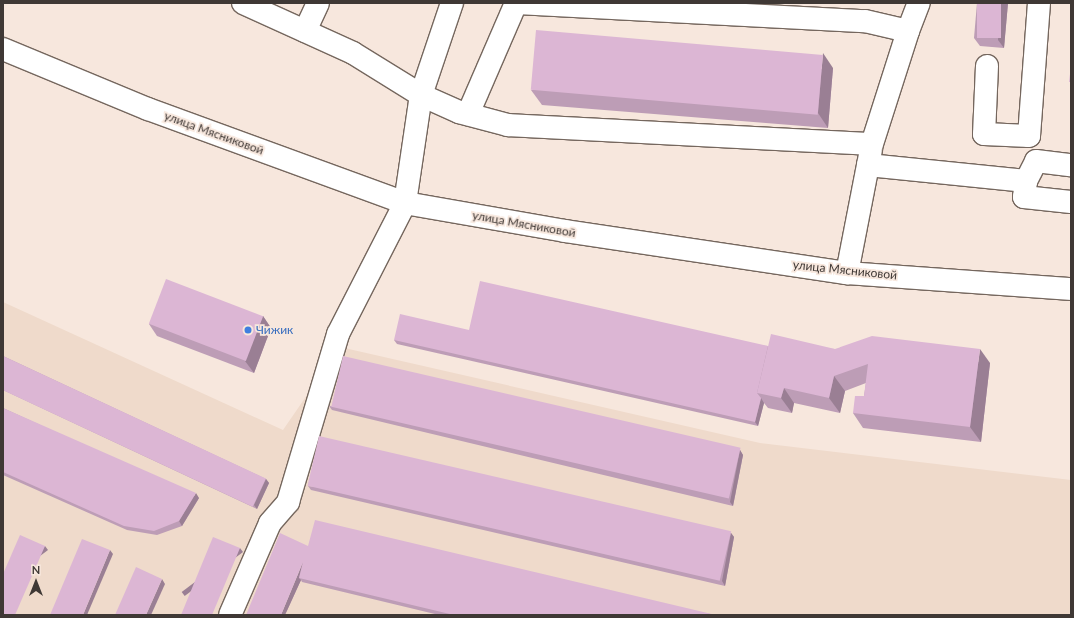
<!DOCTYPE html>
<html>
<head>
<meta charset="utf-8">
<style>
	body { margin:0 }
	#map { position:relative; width:1074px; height:618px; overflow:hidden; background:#f7e7dd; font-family:Lato,sans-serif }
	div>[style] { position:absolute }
	.built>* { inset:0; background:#efdacb }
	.roads { filter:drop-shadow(1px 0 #75675e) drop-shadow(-1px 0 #75675e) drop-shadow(0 1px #75675e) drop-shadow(0 -1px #75675e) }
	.minor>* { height:22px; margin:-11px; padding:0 11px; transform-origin:11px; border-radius:11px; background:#fff }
	.wall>* { inset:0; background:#bd9db6 }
	.shaded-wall>* { inset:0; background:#9a7f94; transform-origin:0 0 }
	.building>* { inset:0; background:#dcb6d4; transform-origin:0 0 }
	.dots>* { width:11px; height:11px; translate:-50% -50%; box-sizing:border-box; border:2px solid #f7e7dd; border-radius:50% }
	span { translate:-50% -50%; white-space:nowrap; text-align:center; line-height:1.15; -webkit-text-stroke:3.5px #f7e7dd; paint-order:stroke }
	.street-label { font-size:12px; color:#3f3835 }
	.shop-label { font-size:12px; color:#366cbe }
	.left { translate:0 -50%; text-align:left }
	.frame { position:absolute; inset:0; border:4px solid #3f3835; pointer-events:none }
	.north { position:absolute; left:16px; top:562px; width:40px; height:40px; -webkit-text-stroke:3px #f7e7dd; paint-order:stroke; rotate:0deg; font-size:11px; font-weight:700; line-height:16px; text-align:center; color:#3f3835 }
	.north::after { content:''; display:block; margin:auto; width:14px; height:18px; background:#3f3835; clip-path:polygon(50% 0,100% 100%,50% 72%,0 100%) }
</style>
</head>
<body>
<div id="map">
	<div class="built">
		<i style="clip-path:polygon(3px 302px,283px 430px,340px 347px,760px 443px,1071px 480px,1071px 615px,3px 615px)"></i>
	</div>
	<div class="roads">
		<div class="minor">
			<i style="left:243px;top:3px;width:121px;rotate:24.4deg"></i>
			<i style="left:353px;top:53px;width:80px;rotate:31.7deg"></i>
			<i style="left:421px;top:95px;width:42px;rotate:24.1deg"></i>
			<i style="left:459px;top:112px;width:51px;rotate:14.9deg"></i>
			<i style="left:508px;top:125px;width:364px;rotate:3deg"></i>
			<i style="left:872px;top:144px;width:119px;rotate:-72.3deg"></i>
			<i style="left:908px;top:31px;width:30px;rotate:-69deg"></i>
			<i style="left:517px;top:3px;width:348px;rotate:3deg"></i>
			<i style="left:865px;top:21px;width:44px;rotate:13.1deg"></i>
			<i style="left:305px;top:31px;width:31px;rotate:-65deg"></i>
			<i style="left:3px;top:49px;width:157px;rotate:22.5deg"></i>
			<i style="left:148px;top:109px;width:274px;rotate:20.1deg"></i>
			<i style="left:405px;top:203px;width:162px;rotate:9.9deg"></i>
			<i style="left:565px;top:231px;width:285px;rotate:8.5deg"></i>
			<i style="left:847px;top:273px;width:225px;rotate:4.1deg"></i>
			<i style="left:987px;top:66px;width:68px;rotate:92.5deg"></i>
			<i style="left:984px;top:134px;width:45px;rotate:2.5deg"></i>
			<i style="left:1029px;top:136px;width:133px;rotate:-85.7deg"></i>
			<i style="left:468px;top:114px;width:121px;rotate:-66.6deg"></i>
			<i style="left:868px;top:165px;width:159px;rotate:5.8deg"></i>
			<i style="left:1026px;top:181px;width:16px;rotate:97deg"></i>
			<i style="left:1024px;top:197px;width:47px;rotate:6.1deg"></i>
			<i style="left:1026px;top:181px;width:22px;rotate:-63deg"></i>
			<i style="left:1036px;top:161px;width:35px;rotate:7deg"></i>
			<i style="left:847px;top:273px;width:125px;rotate:-79deg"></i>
			<i style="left:230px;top:615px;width:100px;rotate:-66.5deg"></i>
			<i style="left:270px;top:523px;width:28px;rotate:-49deg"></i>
			<i style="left:288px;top:502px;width:175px;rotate:-73.4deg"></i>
			<i style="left:338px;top:334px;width:147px;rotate:-62.9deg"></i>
			<i style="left:405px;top:203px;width:109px;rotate:-81.6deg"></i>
			<i style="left:421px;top:95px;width:97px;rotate:-71.4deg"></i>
		</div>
	</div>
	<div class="wall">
		<i style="clip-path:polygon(977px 3px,1008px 3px,1004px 48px,980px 46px,974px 38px)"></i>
		<i style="clip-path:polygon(833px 68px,828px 128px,542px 105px,531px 90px)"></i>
		<i style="clip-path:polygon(263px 316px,271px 328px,254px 373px,157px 336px,149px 324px)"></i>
		<i style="clip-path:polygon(469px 330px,768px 346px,835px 349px,990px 363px,981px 442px,863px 428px,853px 413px,864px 396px,866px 383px,845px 391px,840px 413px,794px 403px,792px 413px,768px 408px,764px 403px,758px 426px,397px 344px,394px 340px)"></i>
		<i style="clip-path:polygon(3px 356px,266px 479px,269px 483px,257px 509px,3px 390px)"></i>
		<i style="clip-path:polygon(329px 406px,740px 450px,743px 455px,733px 506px,332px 410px)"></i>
		<i style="clip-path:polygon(3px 408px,199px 498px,182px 526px,157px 535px,127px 530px,3px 475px)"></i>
		<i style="clip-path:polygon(308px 486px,731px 533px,734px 537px,725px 586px,311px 490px)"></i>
		<i style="clip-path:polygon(308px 546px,716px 615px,439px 615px,302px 582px,301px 580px,285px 615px)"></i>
	</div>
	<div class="shaded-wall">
		<i style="clip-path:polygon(1001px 3px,1008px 3px,1004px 48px,998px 40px)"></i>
		<i style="clip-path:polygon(823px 53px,833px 68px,828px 128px,818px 113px)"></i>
		<i style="clip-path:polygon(263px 316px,271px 328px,254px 373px,245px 361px)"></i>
		<i style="clip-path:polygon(980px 349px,990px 363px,981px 442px,970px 427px)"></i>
		<i style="clip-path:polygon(834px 376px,845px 391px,840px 413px,829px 398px)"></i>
		<i style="clip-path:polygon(784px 388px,794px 403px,792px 413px,781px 398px)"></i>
		<i style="clip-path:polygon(761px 398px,764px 403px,758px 426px,755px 422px)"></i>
		<i style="clip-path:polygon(740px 450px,743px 455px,733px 506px,730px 502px)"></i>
		<i style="clip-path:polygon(266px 479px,269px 483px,257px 509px,254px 505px)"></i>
		<i style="clip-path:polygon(196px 493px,199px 498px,182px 526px,179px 521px)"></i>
		<i style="clip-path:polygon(731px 533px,734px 537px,725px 586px,722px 581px)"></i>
		<i style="left:45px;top:546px;width:5px;height:75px;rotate:53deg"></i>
		<i style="left:240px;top:548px;width:5px;height:73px;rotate:53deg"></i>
		<i style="clip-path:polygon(110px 550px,113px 554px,87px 615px,83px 615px)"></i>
		<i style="clip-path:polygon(303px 562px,299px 578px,301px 580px,285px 615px,281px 615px)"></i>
		<i style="clip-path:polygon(162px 579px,165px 584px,151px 615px,146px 615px)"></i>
	</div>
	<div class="building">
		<i style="left:977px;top:3px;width:24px;height:35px"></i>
		<i style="left:536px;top:30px;width:288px;height:60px;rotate:5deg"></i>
		<i style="clip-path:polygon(1071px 66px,1071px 82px,1069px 82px)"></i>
		<i style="left:166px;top:279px;width:104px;height:48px;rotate:21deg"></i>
		<i style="clip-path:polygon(480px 281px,768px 346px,757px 393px,761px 398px,755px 422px,394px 340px,400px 314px,469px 330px)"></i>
		<i style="clip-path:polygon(771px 334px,835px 349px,872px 336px,980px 349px,970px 427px,853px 413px,855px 396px,864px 396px,868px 364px,834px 376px,829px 398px,784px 388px,781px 398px,757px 393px)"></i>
		<i style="left:3px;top:356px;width:290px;height:31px;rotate:25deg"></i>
		<i style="left:343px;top:356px;width:408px;height:52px;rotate:13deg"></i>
		<i style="clip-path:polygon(3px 408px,196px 493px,179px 521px,154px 531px,124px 526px,3px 472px)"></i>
		<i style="left:319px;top:436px;width:423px;height:51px;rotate:13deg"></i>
		<i style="clip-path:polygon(315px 520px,716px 615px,454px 615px,299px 578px,303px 562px,281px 615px,246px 615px,280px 533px,308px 546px)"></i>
		<i style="clip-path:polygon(20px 535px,45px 546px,15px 615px,3px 615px,3px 574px)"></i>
		<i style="clip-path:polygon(213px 537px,240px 548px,212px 615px,181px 615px)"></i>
		<i style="clip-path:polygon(82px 539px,110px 550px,83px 615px,50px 615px)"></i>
		<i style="clip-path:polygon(136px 567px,162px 579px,146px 615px,115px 615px)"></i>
	</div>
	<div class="dots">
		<i style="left:248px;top:330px;background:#3f7fe0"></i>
	</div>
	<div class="street-label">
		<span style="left:214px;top:133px;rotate:20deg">улица Мясниковой</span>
		<span style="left:524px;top:224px;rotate:10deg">улица Мясниковой</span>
		<span style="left:845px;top:270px;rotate:6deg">улица Мясниковой</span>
	</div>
	<div class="shop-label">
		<span class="left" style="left:256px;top:330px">Чижик</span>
	</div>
	<div class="frame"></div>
	<div class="north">N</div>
</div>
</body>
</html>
